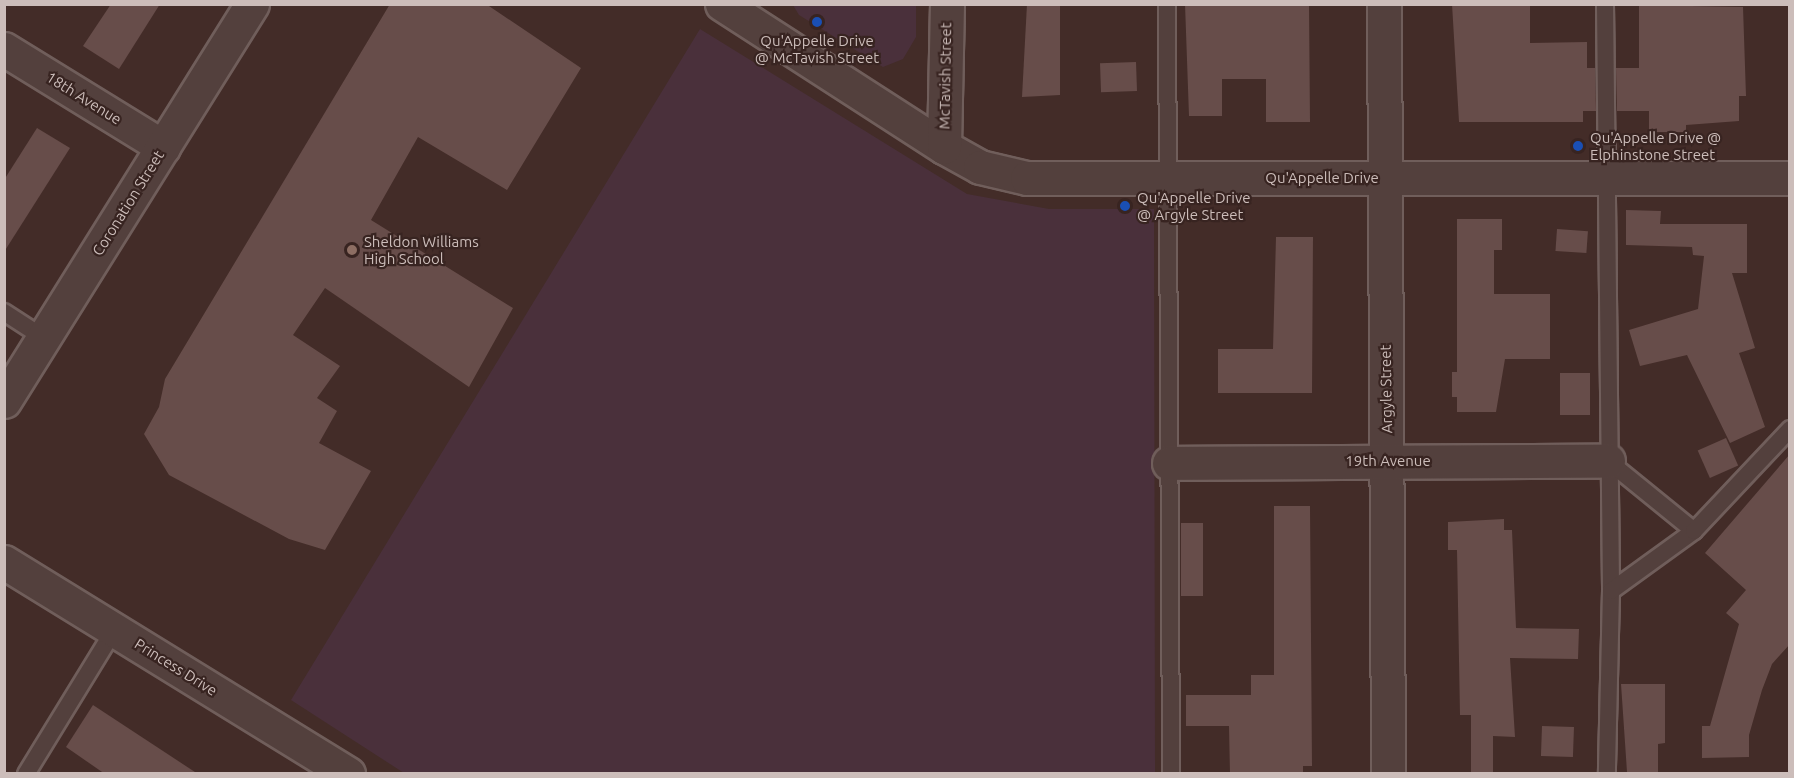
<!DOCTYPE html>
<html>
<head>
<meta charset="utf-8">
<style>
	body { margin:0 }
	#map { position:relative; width:1794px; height:778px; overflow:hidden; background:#432c28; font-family:Ubuntu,sans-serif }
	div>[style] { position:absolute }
	.green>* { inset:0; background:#4a303b }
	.building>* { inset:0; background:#674d4a; transform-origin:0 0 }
	.roads { filter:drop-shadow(2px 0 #705e5b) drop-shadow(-2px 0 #705e5b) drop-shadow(0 2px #705e5b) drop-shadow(0 -2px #705e5b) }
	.lane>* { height:16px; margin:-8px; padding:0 8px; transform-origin:8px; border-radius:8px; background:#53403d }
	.street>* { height:33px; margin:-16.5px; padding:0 16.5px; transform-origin:16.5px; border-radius:16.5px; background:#53403d }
	.dots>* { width:16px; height:16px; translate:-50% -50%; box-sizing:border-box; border:3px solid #382421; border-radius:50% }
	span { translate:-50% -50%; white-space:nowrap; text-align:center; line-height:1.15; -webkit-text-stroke:4.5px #382421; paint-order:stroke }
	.poi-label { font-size:15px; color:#ccbdba }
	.left { translate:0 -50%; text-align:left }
	.street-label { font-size:15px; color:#ccbdba }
	.frame { position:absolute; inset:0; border:6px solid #ccbdba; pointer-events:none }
</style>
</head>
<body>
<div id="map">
	<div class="green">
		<i style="clip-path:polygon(793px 5px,916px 5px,916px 37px,903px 59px,883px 67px,799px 15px)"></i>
		<i style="clip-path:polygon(700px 29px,967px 194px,1049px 209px,1154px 209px,1155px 773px,404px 773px,291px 700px)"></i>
	</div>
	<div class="building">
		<i style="clip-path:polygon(111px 4px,160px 4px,119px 69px,83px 46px)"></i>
		<i style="clip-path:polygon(390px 4px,486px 4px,581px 68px,507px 190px,418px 137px,371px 220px,513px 308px,469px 387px,325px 288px,293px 335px,340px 366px,317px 398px,337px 411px,319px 443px,371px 471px,325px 550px,289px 539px,169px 475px,144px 434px,159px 407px,165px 379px)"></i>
		<i style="clip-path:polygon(1027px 4px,1060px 4px,1060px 95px,1022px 97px)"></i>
		<i style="clip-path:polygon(1185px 4px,1309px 4px,1310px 122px,1266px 122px,1266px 79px,1222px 79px,1222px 116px,1189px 116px)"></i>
		<i style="clip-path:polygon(1452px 4px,1530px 4px,1530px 43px,1587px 42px,1587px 68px,1595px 68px,1596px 111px,1583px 111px,1583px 122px,1459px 122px)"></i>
		<i style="clip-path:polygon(1639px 5px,1743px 7px,1746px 96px,1739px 96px,1739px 121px,1686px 125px,1686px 132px,1649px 132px,1649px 111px,1617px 111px,1616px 68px,1639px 68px)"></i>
		<i style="left:1136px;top:62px;width:29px;height:36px;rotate:88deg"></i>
		<i style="clip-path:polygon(37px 128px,70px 148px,4px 252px,4px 180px)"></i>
		<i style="clip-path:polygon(1626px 210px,1661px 211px,1660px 224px,1747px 224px,1747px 273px,1732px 273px,1755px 348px,1739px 353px,1765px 427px,1730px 443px,1687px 355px,1640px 366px,1629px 330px,1698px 309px,1704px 256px,1693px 255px,1692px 247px,1626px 245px)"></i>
		<i style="clip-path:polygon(1457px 219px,1502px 219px,1502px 250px,1494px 250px,1494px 294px,1550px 294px,1550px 359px,1505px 359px,1496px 412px,1457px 412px,1457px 397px,1452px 397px,1452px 372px,1457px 372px)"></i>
		<i style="left:1557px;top:229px;width:31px;height:22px;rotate:4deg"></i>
		<i style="clip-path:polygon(1276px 237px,1313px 237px,1312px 393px,1218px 393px,1218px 349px,1273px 349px)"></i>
		<i style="left:1560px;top:373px;width:30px;height:42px"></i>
		<i style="left:1726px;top:438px;width:30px;height:31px;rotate:66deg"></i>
		<i style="clip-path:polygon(1790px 454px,1790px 644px,1772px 664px,1762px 690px,1749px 735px,1749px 757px,1702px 758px,1702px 726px,1710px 726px,1739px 624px,1726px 613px,1746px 590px,1705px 553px)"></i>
		<i style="clip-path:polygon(1274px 506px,1310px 506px,1312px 766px,1303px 766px,1303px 774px,1230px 774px,1229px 726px,1186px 726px,1186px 695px,1251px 695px,1251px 675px,1274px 675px)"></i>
		<i style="clip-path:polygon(1504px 519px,1504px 530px,1512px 530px,1516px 628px,1579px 629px,1578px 659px,1510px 658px,1515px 737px,1493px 736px,1493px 774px,1471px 774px,1471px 715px,1460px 715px,1457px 550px,1448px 550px,1448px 522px)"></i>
		<i style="left:1181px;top:523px;width:22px;height:73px"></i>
		<i style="clip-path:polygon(1621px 684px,1665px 684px,1665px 743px,1658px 744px,1658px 773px,1627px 772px)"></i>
		<i style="clip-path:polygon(93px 705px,198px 774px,105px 774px,66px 747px)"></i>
		<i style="left:1542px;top:726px;width:32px;height:30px;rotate:2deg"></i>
	</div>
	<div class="roads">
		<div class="lane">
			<i style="left:1167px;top:4px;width:770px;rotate:89.7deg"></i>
			<i style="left:1605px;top:4px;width:587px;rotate:89.41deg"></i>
			<i style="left:1611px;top:591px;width:183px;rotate:91.3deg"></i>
			<i style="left:4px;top:312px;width:48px;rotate:33deg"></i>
			<i style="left:1608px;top:461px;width:111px;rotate:39.1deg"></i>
			<i style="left:1611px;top:591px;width:102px;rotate:-35.9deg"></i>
			<i style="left:1694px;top:531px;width:140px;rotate:-46.7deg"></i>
			<i style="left:26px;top:774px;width:170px;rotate:-58.5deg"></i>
		</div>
		<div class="street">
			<i style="left:722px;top:4px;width:264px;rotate:32.8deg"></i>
			<i style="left:944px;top:147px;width:41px;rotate:29.1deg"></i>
			<i style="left:980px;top:167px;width:48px;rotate:13.2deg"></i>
			<i style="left:1027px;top:178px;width:763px"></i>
			<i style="left:1384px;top:4px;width:770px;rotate:89.7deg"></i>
			<i style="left:4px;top:49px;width:187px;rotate:31.6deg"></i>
			<i style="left:944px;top:147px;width:143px;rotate:-88.8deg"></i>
			<i style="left:4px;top:401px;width:468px;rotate:-58deg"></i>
			<i style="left:1169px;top:463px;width:439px;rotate:-0.3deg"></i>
			<i style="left:4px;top:562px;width:404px;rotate:31.6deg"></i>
		</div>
	</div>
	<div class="dots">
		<i style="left:817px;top:22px;background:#1a4fb4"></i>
		<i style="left:1578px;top:146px;background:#1a4fb4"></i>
		<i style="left:1125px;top:206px;background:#1a4fb4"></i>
		<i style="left:352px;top:250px;background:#8d6e63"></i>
	</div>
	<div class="poi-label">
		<span style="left:817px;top:49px">Qu'Appelle Drive<br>@ McTavish Street</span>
		<span class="left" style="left:1590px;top:146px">Qu'Appelle Drive @<br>Elphinstone Street</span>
		<span class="left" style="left:1137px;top:206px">Qu'Appelle Drive<br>@ Argyle Street</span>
		<span class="left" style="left:364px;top:250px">Sheldon Williams<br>High School</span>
	</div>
	<div class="street-label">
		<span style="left:945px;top:76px;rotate:-89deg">McTavish Street</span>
		<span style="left:84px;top:98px;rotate:32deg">18th Avenue</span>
		<span style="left:1322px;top:178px">Qu'Appelle Drive</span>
		<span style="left:128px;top:203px;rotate:-58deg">Coronation Street</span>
		<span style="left:1386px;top:389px;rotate:-91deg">Argyle Street</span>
		<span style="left:1388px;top:461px">19th Avenue</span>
		<span style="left:176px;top:667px;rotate:32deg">Princess Drive</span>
	</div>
	<div class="frame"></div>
</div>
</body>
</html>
